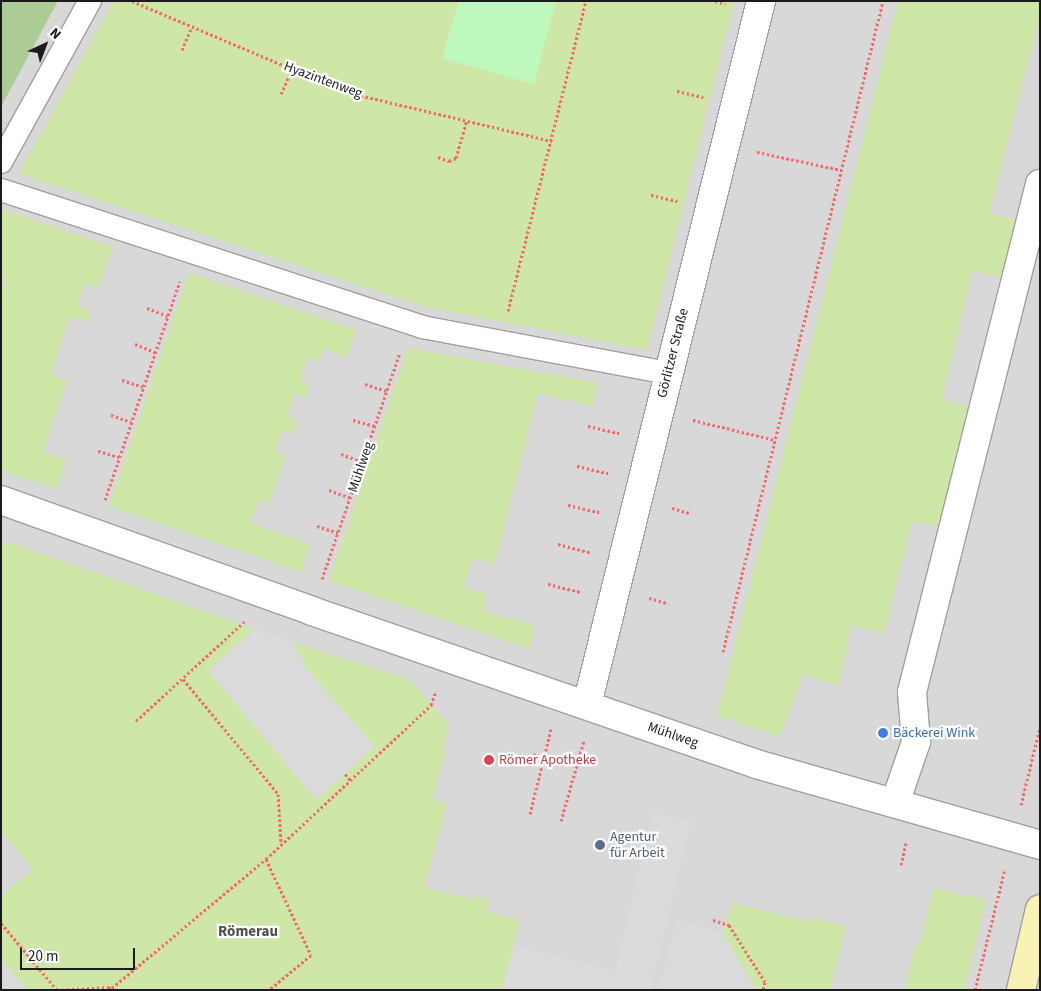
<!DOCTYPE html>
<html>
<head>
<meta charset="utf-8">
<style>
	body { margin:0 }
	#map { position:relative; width:1041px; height:991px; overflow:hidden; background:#ede7e1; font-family:"Source Sans 3",sans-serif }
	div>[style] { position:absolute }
	.residential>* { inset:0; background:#d9d8d8; transform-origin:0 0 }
	.grass>* { inset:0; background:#cee7a6 }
	.forest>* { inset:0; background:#accc96 }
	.park>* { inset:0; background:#bff8bd }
	.parking>* { inset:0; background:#dbdbdb }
	.path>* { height:3px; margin-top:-1.5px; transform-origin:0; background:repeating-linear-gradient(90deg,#f7686b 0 2.5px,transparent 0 5px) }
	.roads { filter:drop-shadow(1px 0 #9f9f9f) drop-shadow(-1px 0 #9f9f9f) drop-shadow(0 1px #9f9f9f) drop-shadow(0 -1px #9f9f9f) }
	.service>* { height:22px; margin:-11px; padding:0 11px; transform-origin:11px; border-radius:11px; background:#fff }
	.minor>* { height:28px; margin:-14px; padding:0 14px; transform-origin:14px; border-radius:14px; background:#fff }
	.secondary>* { height:28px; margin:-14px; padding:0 14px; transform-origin:14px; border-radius:14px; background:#f8f3b4 }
	.dots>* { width:14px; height:14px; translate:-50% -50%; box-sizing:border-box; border:2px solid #fff; border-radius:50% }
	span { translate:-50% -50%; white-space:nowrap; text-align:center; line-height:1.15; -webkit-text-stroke:4.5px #fff; paint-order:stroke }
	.street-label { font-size:14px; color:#1b1b1b }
	.shop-label { font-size:14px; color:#366cbe }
	.left { translate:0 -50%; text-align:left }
	.health-label { font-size:14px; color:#be3a42 }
	.service-label { font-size:14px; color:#4e5e75 }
	.neighbourhood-label { font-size:15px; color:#4e4e4e; font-weight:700 }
	.frame { position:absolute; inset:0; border:2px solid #1b1b1b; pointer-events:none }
	.north { position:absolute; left:20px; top:20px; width:50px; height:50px; -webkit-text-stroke:4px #fff; paint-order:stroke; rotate:43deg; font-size:14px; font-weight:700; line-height:20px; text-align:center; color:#1b1b1b }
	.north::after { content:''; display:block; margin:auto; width:18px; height:22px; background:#1b1b1b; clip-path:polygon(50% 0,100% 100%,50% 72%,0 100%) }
	.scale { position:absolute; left:20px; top:948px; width:115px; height:22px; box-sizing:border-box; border:2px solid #1b1b1b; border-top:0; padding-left:6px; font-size:15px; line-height:18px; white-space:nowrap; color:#1b1b1b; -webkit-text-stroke:4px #fff; paint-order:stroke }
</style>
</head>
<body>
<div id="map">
	<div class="residential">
		<i style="left:1px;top:1px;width:1039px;height:989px"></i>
	</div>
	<div class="grass">
		<i style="clip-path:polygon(114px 1px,734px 1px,647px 350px,426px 307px,19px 174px)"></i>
		<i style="clip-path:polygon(898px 1px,1040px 1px,1040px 16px,989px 214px,1017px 220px,1004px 278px,972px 271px,942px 400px,973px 407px,944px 527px,912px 521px,884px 633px,852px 625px,838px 686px,803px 674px,780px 737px,717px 716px)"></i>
		<i style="clip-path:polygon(1px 209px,113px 247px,98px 288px,85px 283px,77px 305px,91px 310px,87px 322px,70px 317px,51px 375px,67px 381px,43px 452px,66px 460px,57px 489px,1px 470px,1px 293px,5px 281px,1px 280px)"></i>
		<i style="clip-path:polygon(189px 273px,356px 330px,347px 357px,323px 348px,318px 361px,307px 358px,300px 381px,310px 385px,306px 397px,295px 393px,287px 416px,298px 420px,293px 434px,282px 431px,275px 452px,286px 455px,270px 503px,259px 500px,250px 523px,310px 544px,301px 572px,109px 506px)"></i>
		<i style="clip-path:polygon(408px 348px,599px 383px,592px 406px,538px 393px,495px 564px,472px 559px,464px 587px,487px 594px,483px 611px,534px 625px,530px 649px,329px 581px)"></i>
		<i style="clip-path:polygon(1px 542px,11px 543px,255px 629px,208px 671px,375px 747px,306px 668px,293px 642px,410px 680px,449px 725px,443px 750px,445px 751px,433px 800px,447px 804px,424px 888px,475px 900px,476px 896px,490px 900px,487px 912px,520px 920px,502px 990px,27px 990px,1px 960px,1px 896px,33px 869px,1px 831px)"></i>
		<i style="clip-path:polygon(934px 888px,986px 900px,964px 990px,905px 990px,916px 943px,920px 944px)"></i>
		<i style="clip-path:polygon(732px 903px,810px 922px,812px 918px,846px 926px,830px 990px,754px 990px,755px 987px,722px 933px)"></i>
	</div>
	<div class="forest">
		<i style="clip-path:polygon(1px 1px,58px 1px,1px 107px)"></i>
	</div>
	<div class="park">
		<i style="clip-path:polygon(459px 1px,556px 1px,534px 84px,442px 58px)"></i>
	</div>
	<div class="parking">
		<i style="clip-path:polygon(255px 629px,293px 642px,306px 668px,375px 747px,316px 800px,208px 671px)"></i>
		<i style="clip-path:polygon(653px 812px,691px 822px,650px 990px,502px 990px,514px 946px,615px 971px)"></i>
		<i style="clip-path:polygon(677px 920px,722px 933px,755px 987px,754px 990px,659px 990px)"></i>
		<i style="clip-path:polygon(1px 960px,27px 990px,1px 990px)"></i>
	</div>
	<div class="path">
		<i style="left:132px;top:1px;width:233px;rotate:23deg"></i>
		<i style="left:346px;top:92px;width:212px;rotate:13.4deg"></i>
		<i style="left:715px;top:1px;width:11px;rotate:15deg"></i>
		<i style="left:182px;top:50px;width:25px;rotate:-67deg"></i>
		<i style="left:677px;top:91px;width:27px;rotate:13deg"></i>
		<i style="left:281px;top:94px;width:27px;rotate:-66deg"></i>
		<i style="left:757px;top:152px;width:86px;rotate:12.1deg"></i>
		<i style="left:438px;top:157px;width:12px;rotate:20deg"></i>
		<i style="left:449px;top:161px;width:8px;rotate:-23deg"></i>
		<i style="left:456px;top:158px;width:40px;rotate:-74deg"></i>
		<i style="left:651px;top:195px;width:27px;rotate:13deg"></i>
		<i style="left:147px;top:308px;width:22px;rotate:21deg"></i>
		<i style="left:508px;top:311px;width:320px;rotate:-75.9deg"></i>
		<i style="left:135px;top:344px;width:22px;rotate:22deg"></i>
		<i style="left:122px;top:380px;width:22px;rotate:18deg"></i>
		<i style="left:365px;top:384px;width:23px;rotate:18deg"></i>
		<i style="left:111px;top:415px;width:21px;rotate:19deg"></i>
		<i style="left:353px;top:420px;width:23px;rotate:15deg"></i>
		<i style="left:693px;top:420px;width:84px;rotate:13.7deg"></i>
		<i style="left:588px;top:426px;width:32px;rotate:13deg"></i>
		<i style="left:98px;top:451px;width:22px;rotate:16deg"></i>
		<i style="left:341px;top:454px;width:23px;rotate:20deg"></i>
		<i style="left:577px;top:466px;width:32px;rotate:13deg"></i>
		<i style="left:329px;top:490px;width:23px;rotate:20deg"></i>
		<i style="left:105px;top:500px;width:231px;rotate:-71.1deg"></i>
		<i style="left:568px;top:505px;width:32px;rotate:13deg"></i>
		<i style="left:672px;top:508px;width:19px;rotate:16deg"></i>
		<i style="left:317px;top:526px;width:22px;rotate:18deg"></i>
		<i style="left:558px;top:544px;width:34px;rotate:15deg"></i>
		<i style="left:322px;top:579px;width:239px;rotate:-71deg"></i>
		<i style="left:548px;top:584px;width:34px;rotate:14deg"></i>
		<i style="left:649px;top:598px;width:20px;rotate:15deg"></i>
		<i style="left:723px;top:652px;width:670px;rotate:-76.19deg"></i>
		<i style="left:183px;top:679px;width:149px;rotate:50.4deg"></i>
		<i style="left:278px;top:794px;width:49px;rotate:86.5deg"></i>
		<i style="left:136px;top:721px;width:147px;rotate:-42.5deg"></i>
		<i style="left:533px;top:754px;width:11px;rotate:15deg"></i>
		<i style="left:345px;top:774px;width:8px;rotate:50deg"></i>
		<i style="left:1021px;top:805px;width:80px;rotate:-76.3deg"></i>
		<i style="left:530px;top:814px;width:88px;rotate:-76.1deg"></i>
		<i style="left:561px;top:821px;width:84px;rotate:-74.1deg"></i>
		<i style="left:266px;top:859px;width:106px;rotate:64.9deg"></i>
		<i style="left:311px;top:955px;width:55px;rotate:140.2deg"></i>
		<i style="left:901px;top:865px;width:23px;rotate:-77deg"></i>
		<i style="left:713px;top:920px;width:17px;rotate:17deg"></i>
		<i style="left:729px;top:925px;width:67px;rotate:57.7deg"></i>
		<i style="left:765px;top:982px;width:8px;rotate:104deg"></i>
		<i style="left:1px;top:923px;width:87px;rotate:50.1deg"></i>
		<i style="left:57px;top:990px;width:52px;rotate:-3.3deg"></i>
		<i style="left:109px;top:987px;width:5px;rotate:37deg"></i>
		<i style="left:112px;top:988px;width:201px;rotate:-40deg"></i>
		<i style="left:266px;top:859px;width:226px;rotate:-43deg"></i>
		<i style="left:431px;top:705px;width:15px;rotate:-70deg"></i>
		<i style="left:975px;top:990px;width:125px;rotate:-76.1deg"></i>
	</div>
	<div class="roads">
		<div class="service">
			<i style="left:1px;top:162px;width:184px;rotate:-61.1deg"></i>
			<i style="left:1px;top:190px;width:443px;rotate:18deg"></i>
			<i style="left:422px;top:327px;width:250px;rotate:10.6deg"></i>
		</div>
		<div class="minor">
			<i style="left:1px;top:500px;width:330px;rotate:19.6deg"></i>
			<i style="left:312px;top:611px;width:470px;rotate:19deg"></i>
			<i style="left:756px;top:764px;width:295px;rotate:15.9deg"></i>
			<i style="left:587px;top:705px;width:725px;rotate:-76.12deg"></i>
			<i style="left:895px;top:803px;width:65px;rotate:-71deg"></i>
			<i style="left:916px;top:742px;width:50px;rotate:-94.6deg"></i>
			<i style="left:912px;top:692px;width:524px;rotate:-75.86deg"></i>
		</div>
		<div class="secondary">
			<i style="left:1021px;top:990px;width:83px;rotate:-76.8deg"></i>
		</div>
	</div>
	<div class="dots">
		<i style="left:883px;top:733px;background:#3f7fe0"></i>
		<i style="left:489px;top:760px;background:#e0444e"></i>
		<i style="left:600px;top:845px;background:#5c6f8a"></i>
	</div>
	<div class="street-label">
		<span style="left:323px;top:80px;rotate:20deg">Hyazintenweg</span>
		<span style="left:673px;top:353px;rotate:-76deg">Görlitzer Straße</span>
		<span style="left:361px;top:467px;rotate:-71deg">Mühlweg</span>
		<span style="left:673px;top:735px;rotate:19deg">Mühlweg</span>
	</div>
	<div class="shop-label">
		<span class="left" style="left:893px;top:733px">Bäckerei Wink</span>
	</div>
	<div class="health-label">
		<span class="left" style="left:499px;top:760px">Römer Apotheke</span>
	</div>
	<div class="service-label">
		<span class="left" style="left:610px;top:845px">Agentur<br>für Arbeit</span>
	</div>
	<div class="neighbourhood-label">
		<span style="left:248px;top:932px">Römerau</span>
	</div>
	<div class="frame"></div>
	<div class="north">N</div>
	<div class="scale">20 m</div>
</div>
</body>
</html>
